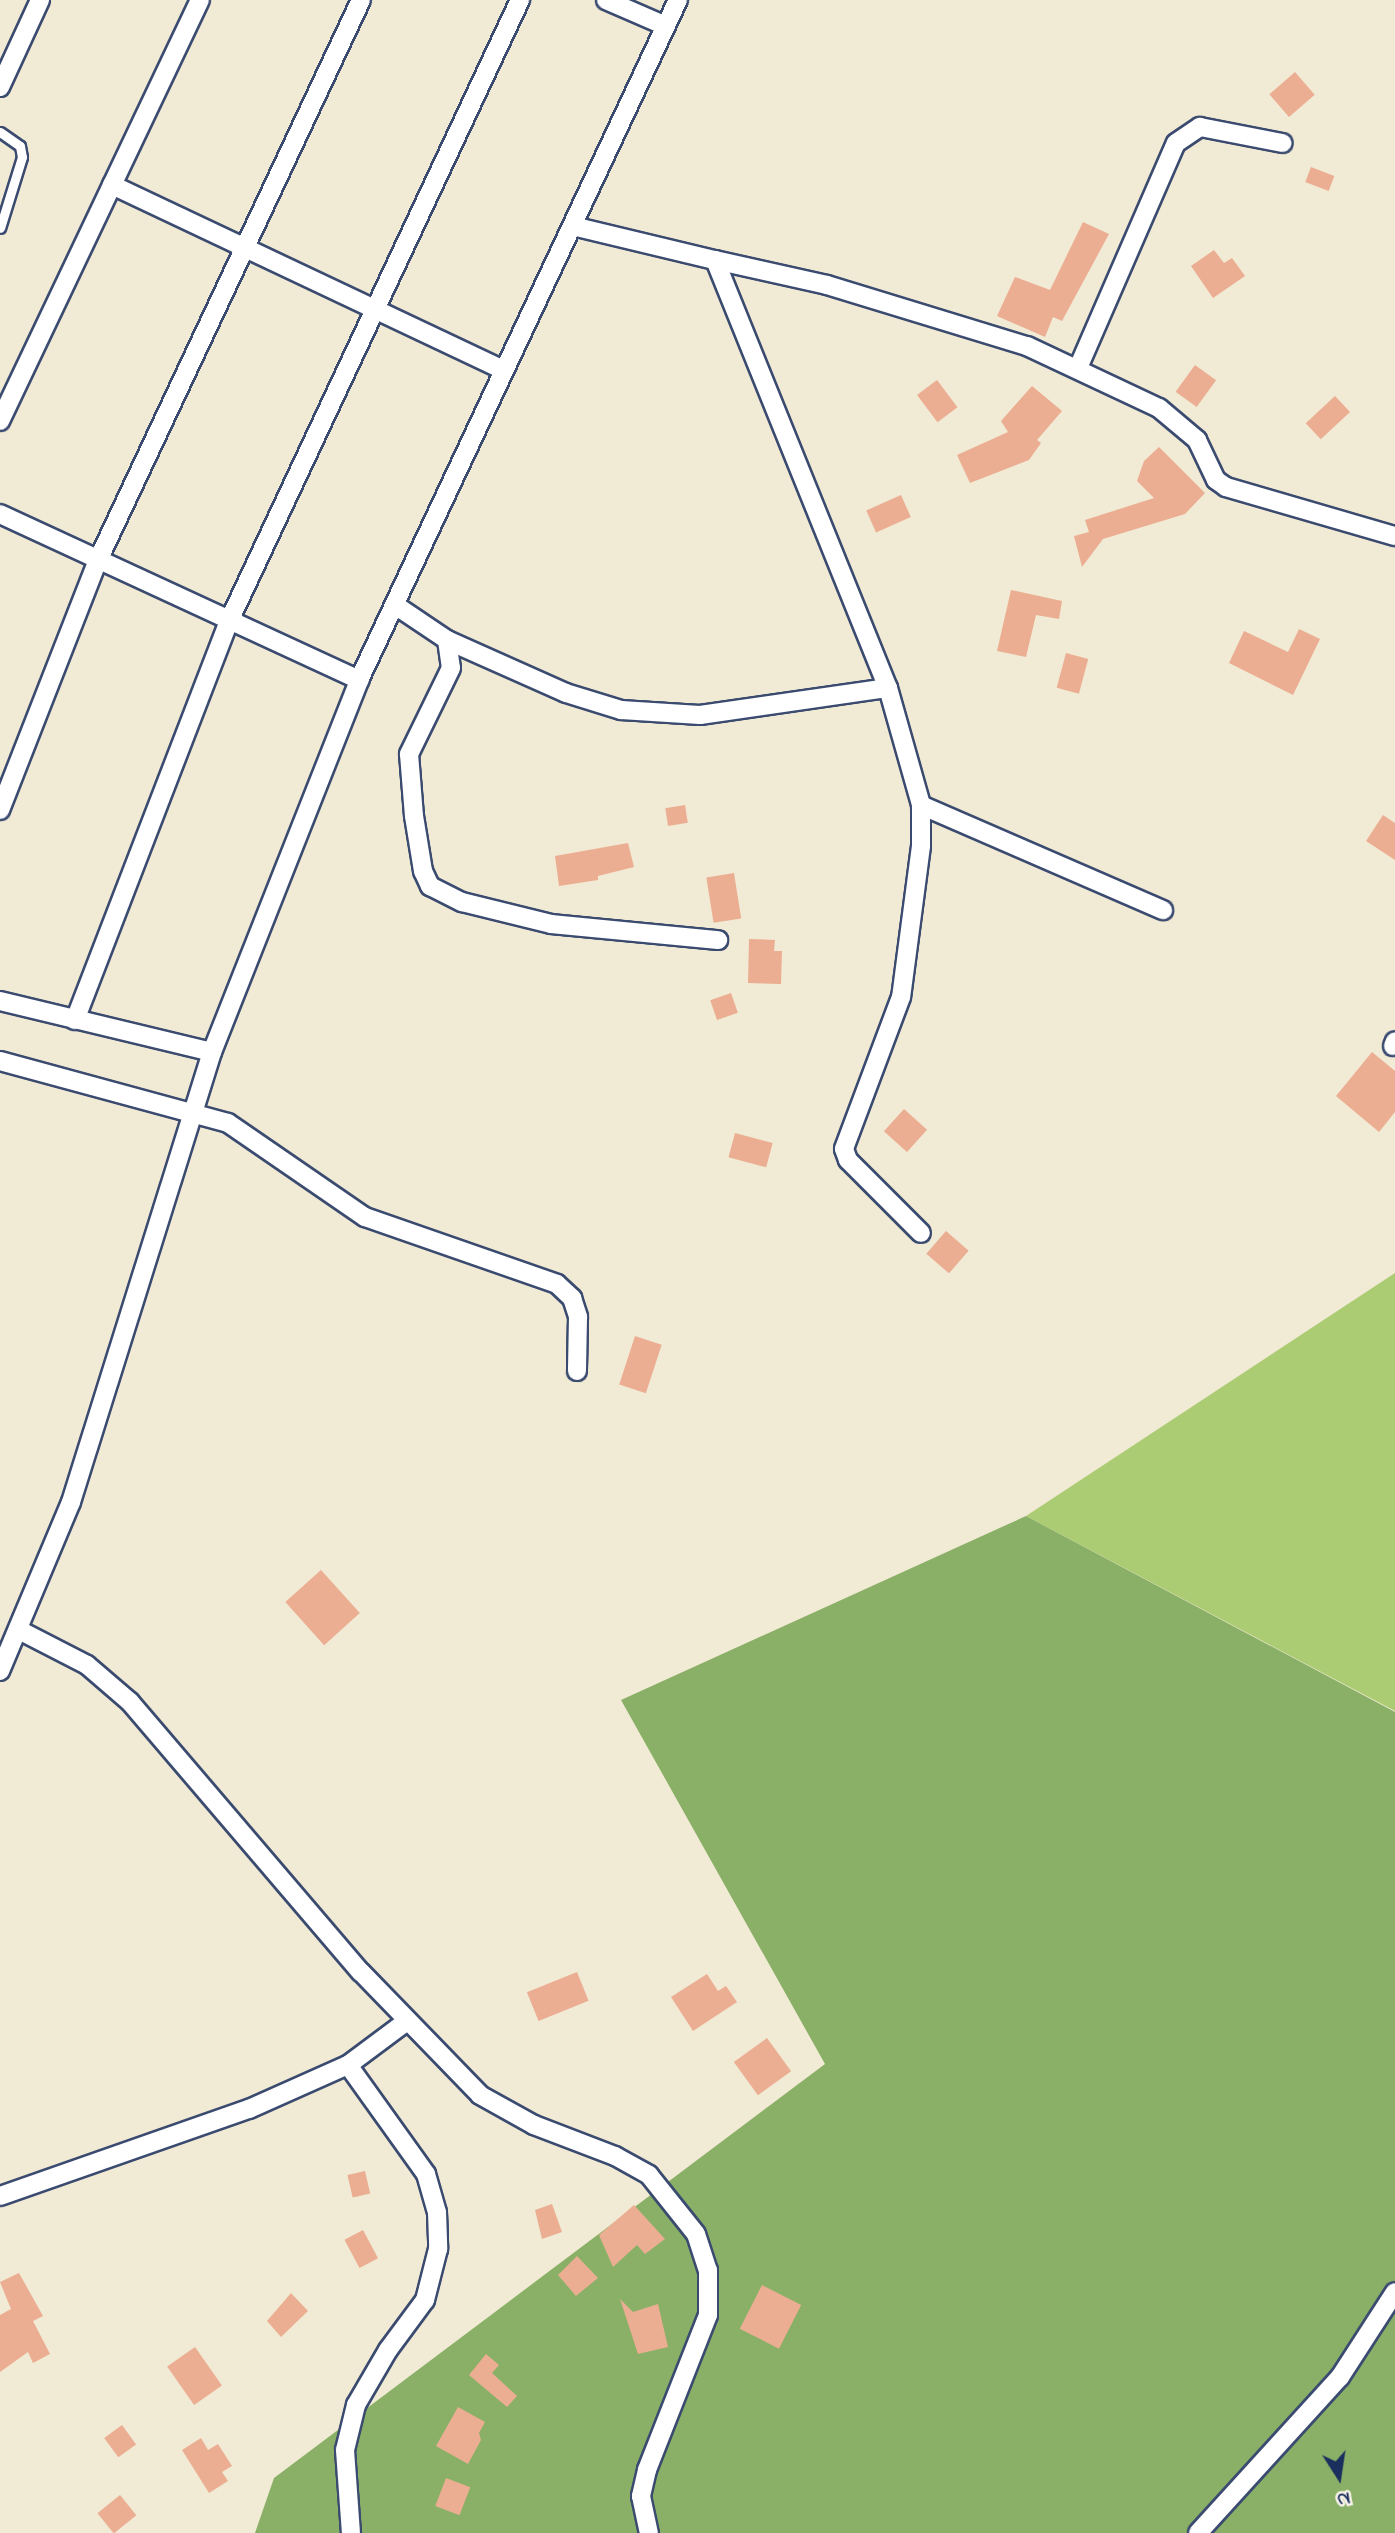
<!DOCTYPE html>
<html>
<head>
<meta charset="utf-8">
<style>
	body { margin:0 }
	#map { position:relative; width:1395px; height:2533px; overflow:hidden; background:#f1ead4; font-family:"Indie Flower",sans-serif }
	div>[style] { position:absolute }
	.green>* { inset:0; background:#accc74 }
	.forest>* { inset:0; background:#89b066 }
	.building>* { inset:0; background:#ecae92; transform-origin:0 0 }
	.roads { filter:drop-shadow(2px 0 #3b4b70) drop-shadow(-2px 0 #3b4b70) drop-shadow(0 2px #3b4b70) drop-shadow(0 -2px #3b4b70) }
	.lane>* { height:9px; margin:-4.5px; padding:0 4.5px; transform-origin:4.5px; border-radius:4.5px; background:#fff }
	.street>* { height:18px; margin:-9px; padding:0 9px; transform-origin:9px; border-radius:9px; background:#fff }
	span { translate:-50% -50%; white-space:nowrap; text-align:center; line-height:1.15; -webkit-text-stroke:6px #f7f3e8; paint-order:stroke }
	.north { position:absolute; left:1304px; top:2442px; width:70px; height:70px; -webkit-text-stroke:5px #f7f3e8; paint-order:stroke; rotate:168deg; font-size:19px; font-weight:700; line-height:28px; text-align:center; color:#1b2f5e }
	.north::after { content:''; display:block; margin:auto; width:24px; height:32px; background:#1b2f5e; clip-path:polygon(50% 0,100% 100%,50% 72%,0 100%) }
</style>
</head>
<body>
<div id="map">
	<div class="green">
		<i style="clip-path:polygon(1395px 1273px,1395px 1711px,1026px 1516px)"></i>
	</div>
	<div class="forest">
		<i style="clip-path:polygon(1026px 1516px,1395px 1712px,1395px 2533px,255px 2533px,274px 2478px,825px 2064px,621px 1700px)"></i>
	</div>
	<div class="building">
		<i style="left:1295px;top:72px;width:30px;height:34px;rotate:49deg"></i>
		<i style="left:1311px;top:167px;width:25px;height:16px;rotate:21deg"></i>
		<i style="clip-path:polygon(1083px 222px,1109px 234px,1062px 321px,1053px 317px,1045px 337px,997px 316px,1015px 277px,1050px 290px)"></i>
		<i style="clip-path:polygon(1214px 250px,1224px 263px,1232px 258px,1245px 276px,1213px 298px,1191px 266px)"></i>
		<i style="left:1195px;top:365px;width:26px;height:33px;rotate:36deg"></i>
		<i style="left:937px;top:380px;width:34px;height:25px;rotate:53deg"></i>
		<i style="clip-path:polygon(1032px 386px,1062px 411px,1037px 440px,1041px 443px,1029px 460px,970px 483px,957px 455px,1008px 432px,1001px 421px)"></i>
		<i style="left:1335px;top:396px;width:22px;height:40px;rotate:47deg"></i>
		<i style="clip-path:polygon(1159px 447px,1205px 493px,1185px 514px,1103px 539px,1082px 567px,1074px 536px,1089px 532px,1085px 520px,1154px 498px,1137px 481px,1144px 461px)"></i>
		<i style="left:901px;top:495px;width:24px;height:38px;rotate:66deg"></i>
		<i style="clip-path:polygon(1011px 590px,1062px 601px,1059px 619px,1036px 615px,1026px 657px,997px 651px)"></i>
		<i style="clip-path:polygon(1299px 629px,1320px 639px,1293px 695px,1229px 663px,1244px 631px,1288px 652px)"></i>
		<i style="left:1066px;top:653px;width:23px;height:36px;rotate:15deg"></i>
		<i style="left:685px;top:805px;width:18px;height:20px;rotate:81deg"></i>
		<i style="clip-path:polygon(1383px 815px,1395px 823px,1395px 860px,1366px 841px)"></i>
		<i style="clip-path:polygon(628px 843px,634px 867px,598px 876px,598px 880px,559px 886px,555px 856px)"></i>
		<i style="left:734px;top:873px;width:46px;height:28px;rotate:81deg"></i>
		<i style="clip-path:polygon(749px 939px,775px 940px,774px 951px,782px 951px,781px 984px,748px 983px)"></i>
		<i style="left:731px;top:993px;width:21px;height:22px;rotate:71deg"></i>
		<i style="clip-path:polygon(1372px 1052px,1395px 1071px,1395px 1112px,1379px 1132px,1336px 1096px)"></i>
		<i style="left:904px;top:1109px;width:31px;height:30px;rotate:42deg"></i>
		<i style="left:735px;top:1133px;width:39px;height:25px;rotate:15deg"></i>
		<i style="left:946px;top:1231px;width:30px;height:30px;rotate:41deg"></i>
		<i style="left:635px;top:1336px;width:28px;height:51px;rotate:18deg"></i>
		<i style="left:321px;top:1570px;width:58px;height:48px;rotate:48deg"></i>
		<i style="left:577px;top:1972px;width:31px;height:54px;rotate:68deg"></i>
		<i style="clip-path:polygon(707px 1974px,718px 1991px,726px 1986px,737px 2002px,693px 2031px,671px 1997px)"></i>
		<i style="left:767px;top:2038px;width:41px;height:41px;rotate:54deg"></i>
		<i style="left:365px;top:2171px;width:23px;height:18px;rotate:77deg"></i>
		<i style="clip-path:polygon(552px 2204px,562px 2232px,542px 2239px,535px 2210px)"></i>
		<i style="clip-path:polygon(634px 2205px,665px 2239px,645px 2254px,637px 2245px,613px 2267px,599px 2235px)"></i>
		<i style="left:363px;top:2230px;width:32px;height:21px;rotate:62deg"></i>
		<i style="clip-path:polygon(577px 2256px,598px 2278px,576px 2296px,558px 2275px)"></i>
		<i style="clip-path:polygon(19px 2273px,43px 2316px,33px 2321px,50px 2354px,33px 2363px,28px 2352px,0 2372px,0 2315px,11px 2309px,0 2282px)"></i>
		<i style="left:762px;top:2285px;width:44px;height:49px;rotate:27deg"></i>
		<i style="clip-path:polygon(291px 2293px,308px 2311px,281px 2337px,267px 2321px)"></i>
		<i style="clip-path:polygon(620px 2299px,633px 2312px,658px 2304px,668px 2347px,638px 2354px)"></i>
		<i style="left:195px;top:2347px;width:47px;height:34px;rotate:55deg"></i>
		<i style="clip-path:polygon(486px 2354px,499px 2365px,492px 2373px,517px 2396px,507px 2407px,469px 2375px)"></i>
		<i style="clip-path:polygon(458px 2407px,485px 2422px,479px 2433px,481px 2440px,468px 2464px,436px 2446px)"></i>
		<i style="left:122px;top:2425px;width:24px;height:22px;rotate:54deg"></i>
		<i style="clip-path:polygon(201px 2438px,208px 2450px,218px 2444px,232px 2466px,222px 2472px,228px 2481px,209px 2493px,182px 2450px)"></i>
		<i style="left:446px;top:2478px;width:26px;height:30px;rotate:21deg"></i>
		<i style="left:120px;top:2495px;width:26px;height:29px;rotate:51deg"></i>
	</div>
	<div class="roads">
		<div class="lane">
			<i style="left:0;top:132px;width:24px;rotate:35deg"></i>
			<i style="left:20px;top:146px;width:11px;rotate:80deg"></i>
			<i style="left:22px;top:157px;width:74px;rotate:107.2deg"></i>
		</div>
		<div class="street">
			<i style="left:606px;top:0;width:65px;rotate:23.4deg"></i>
			<i style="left:0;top:87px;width:96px;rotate:-65.3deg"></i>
			<i style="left:112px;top:185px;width:433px;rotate:25.3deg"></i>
			<i style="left:573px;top:226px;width:146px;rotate:13.5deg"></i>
			<i style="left:715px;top:260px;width:462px;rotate:68deg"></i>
			<i style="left:888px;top:688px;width:122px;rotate:74.2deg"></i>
			<i style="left:921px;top:805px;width:41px;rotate:90deg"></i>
			<i style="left:921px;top:846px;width:152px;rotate:97.5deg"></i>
			<i style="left:901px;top:997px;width:162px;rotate:110.6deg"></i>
			<i style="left:844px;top:1149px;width:12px;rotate:70deg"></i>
			<i style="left:848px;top:1160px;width:103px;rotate:45deg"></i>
			<i style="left:715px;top:260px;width:115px;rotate:12.6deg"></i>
			<i style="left:827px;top:285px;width:209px;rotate:17deg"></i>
			<i style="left:1027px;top:346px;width:146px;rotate:25.2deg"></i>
			<i style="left:1159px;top:408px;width:50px;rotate:40.1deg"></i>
			<i style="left:1197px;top:440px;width:44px;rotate:64.6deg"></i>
			<i style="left:1216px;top:480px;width:12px;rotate:35deg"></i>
			<i style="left:1226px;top:487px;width:176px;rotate:16.2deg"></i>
			<i style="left:1078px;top:368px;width:245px;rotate:-66.5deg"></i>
			<i style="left:1176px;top:143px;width:29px;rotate:-34deg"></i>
			<i style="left:1200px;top:127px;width:84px;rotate:11deg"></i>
			<i style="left:0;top:421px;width:466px;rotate:-64.6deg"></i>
			<i style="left:0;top:514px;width:396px;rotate:24.8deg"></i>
			<i style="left:395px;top:605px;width:63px;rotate:33.9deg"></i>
			<i style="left:447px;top:640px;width:28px;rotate:82deg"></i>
			<i style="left:451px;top:668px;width:96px;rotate:116deg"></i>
			<i style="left:409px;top:754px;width:62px;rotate:85.4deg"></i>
			<i style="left:414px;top:816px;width:56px;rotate:80.7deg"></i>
			<i style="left:423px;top:871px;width:17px;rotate:65deg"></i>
			<i style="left:430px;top:886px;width:36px;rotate:27deg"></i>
			<i style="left:462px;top:902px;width:92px;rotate:13.9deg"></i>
			<i style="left:551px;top:924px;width:168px;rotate:5.5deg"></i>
			<i style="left:447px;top:640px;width:130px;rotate:24deg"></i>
			<i style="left:566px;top:693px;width:58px;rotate:17.2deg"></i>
			<i style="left:621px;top:710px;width:79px;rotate:3.6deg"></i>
			<i style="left:700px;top:715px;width:190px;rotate:-8.2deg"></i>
			<i style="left:921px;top:805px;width:264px;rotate:23.5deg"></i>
			<i style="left:0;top:810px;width:271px;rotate:-68.6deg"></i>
			<i style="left:99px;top:558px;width:616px;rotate:-64.85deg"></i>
			<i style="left:0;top:1001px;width:218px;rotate:13.5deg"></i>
			<i style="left:75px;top:1020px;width:430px;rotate:-68.9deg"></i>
			<i style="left:230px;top:619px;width:684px;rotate:-64.9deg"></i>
			<i style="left:1393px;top:1046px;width:5px;rotate:-68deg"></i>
			<i style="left:0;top:1061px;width:236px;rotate:15.2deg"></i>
			<i style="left:228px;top:1123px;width:166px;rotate:34.5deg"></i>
			<i style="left:365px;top:1217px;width:203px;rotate:19.2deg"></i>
			<i style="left:557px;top:1284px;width:21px;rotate:43deg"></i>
			<i style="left:572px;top:1298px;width:20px;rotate:72deg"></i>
			<i style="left:578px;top:1317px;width:54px;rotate:91.1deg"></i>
			<i style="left:19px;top:1630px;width:76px;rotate:27.2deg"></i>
			<i style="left:87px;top:1665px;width:57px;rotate:40.7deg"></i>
			<i style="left:130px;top:1702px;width:355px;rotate:49.5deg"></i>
			<i style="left:361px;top:1972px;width:171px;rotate:45.9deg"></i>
			<i style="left:480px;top:2095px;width:62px;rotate:29.1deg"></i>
			<i style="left:534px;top:2125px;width:87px;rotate:20.9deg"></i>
			<i style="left:615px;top:2156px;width:39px;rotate:29deg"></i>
			<i style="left:649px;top:2175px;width:75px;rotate:51.5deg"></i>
			<i style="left:696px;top:2234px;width:38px;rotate:72deg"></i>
			<i style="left:708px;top:2270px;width:45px;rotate:90deg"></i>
			<i style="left:708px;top:2315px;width:167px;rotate:111.5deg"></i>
			<i style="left:647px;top:2470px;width:27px;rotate:103deg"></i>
			<i style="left:641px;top:2496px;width:38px;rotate:78deg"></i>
			<i style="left:0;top:1671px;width:183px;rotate:-67.2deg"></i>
			<i style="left:71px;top:1502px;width:472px;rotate:-72.6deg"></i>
			<i style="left:212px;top:1052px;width:400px;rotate:-68.4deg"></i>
			<i style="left:359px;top:680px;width:751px;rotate:-64.87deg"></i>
			<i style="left:348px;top:2065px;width:74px;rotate:-36.7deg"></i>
			<i style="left:0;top:2196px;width:264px;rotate:-19.3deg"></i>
			<i style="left:249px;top:2109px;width:108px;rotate:-24deg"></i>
			<i style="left:348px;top:2065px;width:134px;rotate:54.4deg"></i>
			<i style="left:426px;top:2174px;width:40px;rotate:74deg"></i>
			<i style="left:437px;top:2212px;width:37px;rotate:88deg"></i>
			<i style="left:438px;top:2249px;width:53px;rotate:104.3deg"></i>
			<i style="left:425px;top:2300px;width:62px;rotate:126.5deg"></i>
			<i style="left:388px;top:2350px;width:64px;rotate:120.2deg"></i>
			<i style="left:356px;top:2405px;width:46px;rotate:103.7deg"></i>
			<i style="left:345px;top:2450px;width:83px;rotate:85.9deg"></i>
			<i style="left:1198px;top:2533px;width:211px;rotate:-47.7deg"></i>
			<i style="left:1340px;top:2377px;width:101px;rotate:-57.1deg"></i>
		</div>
	</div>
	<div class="north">N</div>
</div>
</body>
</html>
